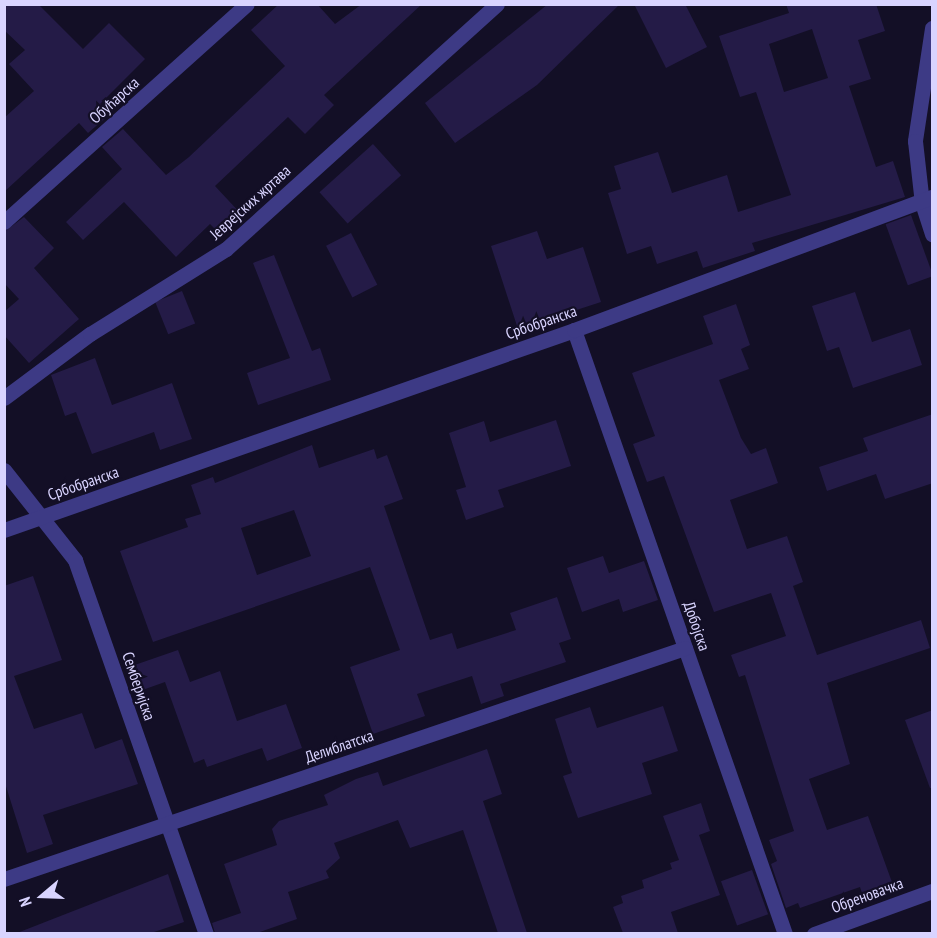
<!DOCTYPE html>
<html>
<head>
<meta charset="utf-8">
<style>
	body { margin:0 }
	#map { position:relative; width:937px; height:938px; overflow:hidden; background:#130f26; font-family:"PT Sans Narrow",sans-serif }
	div>[style] { position:absolute }
	.building>* { inset:0; background:#241b47; transform-origin:0 0 }
	.minor>* { height:15px; margin:-7.5px; padding:0 7.5px; transform-origin:7.5px; border-radius:7.5px; background:#3d3a85 }
	span { translate:-50% -50%; white-space:nowrap; text-align:center; line-height:1.15; -webkit-text-stroke:4.5px #130f26; paint-order:stroke }
	.street-label { font-size:16px; color:#d9d4ff }
	.frame { position:absolute; inset:0; border:6px solid #d9d4ff; pointer-events:none }
	.north { position:absolute; left:12px; top:866px; width:60px; height:60px; -webkit-text-stroke:4px #130f26; paint-order:stroke; rotate:251deg; font-size:16px; font-weight:700; line-height:24px; text-align:center; color:#d9d4ff }
	.north::after { content:''; display:block; margin:auto; width:21px; height:27px; background:#d9d4ff; clip-path:polygon(50% 0,100% 100%,50% 72%,0 100%) }
</style>
</head>
<body>
<div id="map">
	<div class="building">
		<i style="clip-path:polygon(4px 4px,38px 4px,83px 49px,109px 23px,145px 59px,100px 104px,110px 114px,88px 133px,79px 123px,4px 192px,4px 118px,34px 91px,9px 64px,25px 50px,4px 30px)"></i>
		<i style="clip-path:polygon(279px 4px,317px 4px,335px 24px,362px 4px,422px 4px,324px 95px,334px 105px,305px 134px,288px 117px,215px 186px,242px 215px,221px 235px,210px 224px,176px 257px,124px 202px,83px 240px,66px 222px,122px 169px,102px 147px,123px 129px,166px 175px,189px 157px,285px 66px,251px 30px)"></i>
		<i style="clip-path:polygon(548px 4px,620px 4px,537px 85px,455px 143px,425px 103px)"></i>
		<i style="clip-path:polygon(634px 4px,685px 4px,707px 47px,666px 68px)"></i>
		<i style="clip-path:polygon(evenodd,786px 4px,876px 4px,885px 31px,858px 40px,871px 79px,849px 86px,876px 167px,893px 161px,905px 197px,752px 243px,755px 251px,703px 268px,697px 251px,657px 264px,651px 246px,627px 254px,608px 193px,621px 189px,614px 166px,658px 152px,672px 193px,727px 175px,738px 212px,791px 195px,756px 92px,740px 97px,719px 36px,789px 13px,786px 4px,812px 29px,828px 78px,784px 92px,769px 44px,812px 29px)"></i>
		<i style="left:373px;top:144px;width:42px;height:72px;rotate:48deg"></i>
		<i style="left:911px;top:215px;width:65px;height:27px;rotate:70deg"></i>
		<i style="clip-path:polygon(24px 217px,54px 248px,34px 268px,79px 319px,29px 363px,4px 335px,4px 312px,19px 299px,4px 283px,4px 232px)"></i>
		<i style="clip-path:polygon(537px 231px,547px 259px,583px 247px,601px 302px,518px 329px,491px 246px)"></i>
		<i style="left:351px;top:233px;width:58px;height:28px;rotate:63deg"></i>
		<i style="clip-path:polygon(274px 255px,312px 351px,320px 348px,331px 380px,258px 405px,247px 373px,290px 358px,253px 263px)"></i>
		<i style="left:182px;top:291px;width:35px;height:29px;rotate:68deg"></i>
		<i style="clip-path:polygon(855px 292px,872px 342px,910px 329px,922px 365px,853px 388px,839px 347px,827px 351px,812px 306px)"></i>
		<i style="clip-path:polygon(736px 304px,750px 345px,741px 349px,749px 369px,719px 380px,741px 438px,751px 454px,766px 448px,778px 483px,730px 500px,747px 549px,787px 536px,803px 582px,793px 586px,817px 655px,921px 620px,930px 648px,827px 683px,850px 764px,809px 779px,827px 830px,868px 816px,893px 885px,863px 896px,860px 887px,800px 908px,798px 903px,786px 908px,771px 864px,777px 861px,769px 840px,794px 831px,745px 675px,739px 677px,731px 655px,786px 636px,771px 593px,714px 612px,664px 476px,647px 482px,633px 444px,655px 436px,632px 373px,713px 344px,703px 316px)"></i>
		<i style="clip-path:polygon(95px 358px,112px 405px,172px 383px,192px 439px,160px 450px,154px 432px,92px 454px,76px 412px,65px 416px,51px 375px)"></i>
		<i style="clip-path:polygon(933px 414px,933px 483px,885px 499px,876px 474px,827px 491px,819px 467px,868px 451px,863px 438px)"></i>
		<i style="clip-path:polygon(556px 420px,571px 466px,498px 490px,504px 507px,466px 520px,456px 490px,466px 487px,449px 433px,484px 421px,490px 442px)"></i>
		<i style="clip-path:polygon(evenodd,312px 445px,319px 468px,374px 449px,377px 459px,387px 455px,403px 499px,384px 506px,430px 640px,452px 633px,457px 649px,516px 630px,510px 613px,557px 597px,571px 639px,559px 643px,566px 662px,500px 684px,504px 696px,481px 704px,472px 676px,417px 694px,425px 716px,373px 734px,350px 667px,400px 650px,370px 567px,153px 642px,120px 551px,188px 527px,185px 519px,201px 514px,191px 485px,213px 477px,215px 483px,312px 445px,294px 510px,311px 556px,257px 575px,241px 528px,294px 510px)"></i>
		<i style="clip-path:polygon(603px 556px,609px 573px,644px 561px,658px 600px,623px 612px,619px 599px,582px 612px,567px 568px)"></i>
		<i style="clip-path:polygon(33px 576px,62px 660px,14px 676px,34px 729px,82px 713px,95px 749px,122px 739px,138px 784px,43px 815px,53px 844px,27px 853px,4px 780px,4px 586px)"></i>
		<i style="clip-path:polygon(178px 650px,190px 682px,220px 671px,237px 721px,286px 704px,302px 748px,267px 761px,262px 748px,207px 767px,204px 759px,194px 763px,165px 682px,134px 693px,126px 668px)"></i>
		<i style="clip-path:polygon(663px 706px,678px 751px,642px 763px,652px 794px,578px 818px,563px 776px,572px 773px,555px 719px,590px 707px,597px 728px)"></i>
		<i style="clip-path:polygon(933px 710px,933px 788px,930px 788px,905px 720px)"></i>
		<i style="clip-path:polygon(487px 749px,502px 794px,483px 801px,527px 933px,498px 933px,463px 830px,410px 848px,398px 820px,334px 843px,340px 858px,326px 871px,329px 878px,288px 892px,297px 919px,257px 933px,215px 933px,212px 923px,241px 913px,224px 864px,277px 845px,272px 829px,279px 821px,328px 805px,324px 795px,356px 779px,378px 772px,383px 786px)"></i>
		<i style="clip-path:polygon(701px 803px,710px 831px,699px 835px,720px 895px,671px 912px,678px 933px,623px 933px,613px 907px,623px 903px,621px 896px,644px 888px,642px 880px,672px 869px,670px 863px,679px 860px,663px 816px)"></i>
		<i style="left:752px;top:870px;width:47px;height:33px;rotate:70deg"></i>
		<i style="clip-path:polygon(168px 874px,184px 922px,151px 933px,17px 933px)"></i>
	</div>
	<div class="minor">
		<i style="left:932px;top:28px;width:114px;rotate:98.6deg"></i>
		<i style="left:915px;top:141px;width:62px;rotate:83.6deg"></i>
		<i style="left:922px;top:203px;width:33px;rotate:72deg"></i>
		<i style="left:4px;top:222px;width:326px;rotate:-41.9deg"></i>
		<i style="left:574px;top:330px;width:640px;rotate:70.74deg"></i>
		<i style="left:4px;top:398px;width:107px;rotate:-36.7deg"></i>
		<i style="left:90px;top:334px;width:160px;rotate:-32deg"></i>
		<i style="left:226px;top:249px;width:365px;rotate:-42.1deg"></i>
		<i style="left:4px;top:470px;width:115px;rotate:51.7deg"></i>
		<i style="left:75px;top:560px;width:396px;rotate:70.7deg"></i>
		<i style="left:4px;top:530px;width:604px;rotate:-19.33deg"></i>
		<i style="left:574px;top:330px;width:382px;rotate:-20.4deg"></i>
		<i style="left:4px;top:879px;width:719px;rotate:-18.74deg"></i>
		<i style="left:814px;top:934px;width:126px;rotate:-20deg"></i>
	</div>
	<div class="street-label">
		<span style="left:114px;top:100px;rotate:-42deg">Обућарска</span>
		<span style="left:250px;top:202px;rotate:-42deg">Јеврејских жртава</span>
		<span style="left:541px;top:322px;rotate:-19deg">Србобранска</span>
		<span style="left:83px;top:483px;rotate:-19deg">Србобранска</span>
		<span style="left:697px;top:626px;rotate:71deg">Добојска</span>
		<span style="left:139px;top:686px;rotate:71deg">Семберијска</span>
		<span style="left:339px;top:746px;rotate:-19deg">Делиблатска</span>
		<span style="left:867px;top:895px;rotate:-20deg">Обреновачка</span>
	</div>
	<div class="frame"></div>
	<div class="north">N</div>
</div>
</body>
</html>
